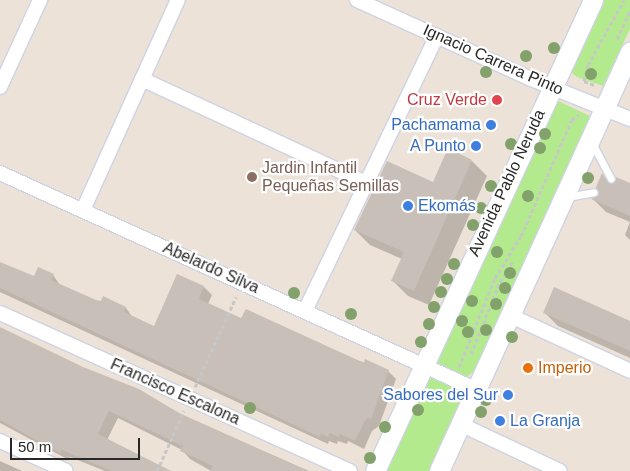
<!DOCTYPE html>
<html>
<head>
<meta charset="utf-8">
<style>
	body { margin:0 }
	#map { position:relative; width:630px; height:471px; overflow:hidden; background:#ede2d8; font-family:Arial,sans-serif }
	div>[style] { position:absolute }
	.green>* { inset:0; background:#b3ea8d }
	.shadow>* { inset:0; background:#0003 }
	.building>* { inset:0; background:#c7bfb8 }
	.path>* { height:3px; margin-top:-1.5px; transform-origin:0; background:repeating-linear-gradient(90deg,#c7c7c7 0 4px,transparent 0 6.5px) }
	.roads { filter:drop-shadow(1px 0 #cdd3e3) drop-shadow(-1px 0 #cdd3e3) drop-shadow(0 1px #cdd3e3) drop-shadow(0 -1px #cdd3e3) }
	.lane>* { height:7px; margin:-3.5px; padding:0 3.5px; transform-origin:3.5px; border-radius:3.5px; background:#fff }
	.street>* { height:14px; margin:-7px; padding:0 7px; transform-origin:7px; border-radius:7px; background:#fff }
	.secondary>* { height:19px; margin:-9.5px; padding:0 9.5px; transform-origin:9.5px; border-radius:9.5px; background:#fff }
	.trees>* { width:12px; height:12px; margin:-6px; border-radius:50%; background:#82a16b }
	.dots>* { width:14px; height:14px; translate:-50% -50%; box-sizing:border-box; border:2px solid #fff; border-radius:50% }
	span { translate:-50% -50%; white-space:nowrap; text-align:center; line-height:1.15; -webkit-text-stroke:4.5px #fff; paint-order:stroke }
	.street-label { font-size:16px; color:#282828 }
	.health-label { font-size:16px; color:#be3a42 }
	.right { translate:-100% -50%; text-align:right }
	.shop-label { font-size:16px; color:#366cbe }
	.left { translate:0 -50%; text-align:left }
	.education-label { font-size:16px; color:#785e54 }
	.food-label { font-size:16px; color:#c56008 }
	.scale { position:absolute; left:10px; top:438px; width:130px; height:22px; box-sizing:border-box; border:2px solid #282828; border-top:0; padding-left:6px; font-size:15px; line-height:18px; white-space:nowrap; color:#282828; -webkit-text-stroke:4px #fff; paint-order:stroke }
</style>
</head>
<body>
<div id="map">
	<div class="green">
		<i style="clip-path:polygon(602px 0,630px 0,630px 29px,603px 86px,577px 77px,570px 71px)"></i>
		<i style="clip-path:polygon(556px 100px,590px 116px,474px 371px,466px 378px,460px 391px,460px 404px,429px 471px,384px 471px)"></i>
	</div>
	<div class="shadow">
		<i style="clip-path:polygon(472px 161px,487px 176px,429px 305px,408px 296px,393px 281px,402px 259px,370px 245px,355px 230px)"></i>
		<i style="clip-path:polygon(603px 176px,611px 184px,630px 184px,630px 240px,625px 235px,630px 222px,606px 212px,593px 199px,600px 195px)"></i>
		<i style="clip-path:polygon(0 265px,35px 278px,53px 275px,60px 285px,96px 301px,126px 308px,133px 318px,154px 328px,177px 275px,204px 287px,212px 295px,208px 304px,242px 320px,388px 371px,396px 379px,379px 426px,372px 431px,364px 449px,348px 441px,347px 444px,338px 441px,337px 444px,329px 441px,328px 444px,0 292px)"></i>
		<i style="clip-path:polygon(544px 312px,630px 322px,630px 358px,558px 326px)"></i>
		<i style="clip-path:polygon(0 328px,178px 414px,309px 471px,211px 471px,190px 459px,182px 450px,118px 418px,107px 440px,162px 471px,105px 471px,70px 457px,69px 460px,0 423px)"></i>
		<i style="clip-path:polygon(0 461px,22px 471px,0 471px)"></i>
	</div>
	<div class="building">
		<i style="clip-path:polygon(448px 148px,472px 160px,414px 291px,391px 281px,404px 252px,354px 230px,387px 161px,433px 182px)"></i>
		<i style="clip-path:polygon(602px 173px,609px 183px,614px 182px,616px 177px,630px 183px,630px 216px,591px 199px,599px 194px,596px 187px)"></i>
		<i style="clip-path:polygon(0 262px,34px 276px,38px 267px,54px 274px,51px 280px,96px 300px,101px 301px,103px 296px,126px 307px,124px 312px,154px 326px,177px 274px,204px 286px,199px 299px,241px 318px,246px 309px,364px 363px,365px 359px,389px 370px,371px 419px,368px 418px,364px 422px,355px 441px,340px 434px,339px 437px,330px 433px,328px 437px,321px 434px,320px 437px,0 288px)"></i>
		<i style="clip-path:polygon(554px 287px,630px 321px,630px 351px,543px 313px)"></i>
		<i style="clip-path:polygon(0 327px,83px 367px,139px 389px,179px 413px,308px 471px,210px 471px,213px 466px,180px 451px,183px 446px,109px 411px,98px 434px,171px 471px,111px 471px,62px 450px,60px 453px,0 420px)"></i>
	</div>
	<div class="path">
		<i style="left:617px;top:39px;width:31px;rotate:-65deg"></i>
		<i style="left:594px;top:85px;width:11px;rotate:-158deg"></i>
		<i style="left:584px;top:81px;width:16px;rotate:-76deg"></i>
		<i style="left:588px;top:65px;width:74px;rotate:-61deg"></i>
		<i style="left:471px;top:354px;width:78px;rotate:-68.1deg"></i>
		<i style="left:500px;top:282px;width:26px;rotate:-58deg"></i>
		<i style="left:459px;top:367px;width:96px;rotate:-68deg"></i>
		<i style="left:495px;top:278px;width:49px;rotate:-58.2deg"></i>
		<i style="left:521px;top:236px;width:127px;rotate:-66.3deg"></i>
		<i style="left:572px;top:120px;width:9px;rotate:-41deg"></i>
		<i style="left:195px;top:387px;width:99px;rotate:-65.5deg"></i>
		<i style="left:157px;top:471px;width:66px;rotate:-65.8deg"></i>
	</div>
	<div class="roads">
		<div class="lane">
			<i style="left:592px;top:143px;width:40px;rotate:62deg"></i>
			<i style="left:567px;top:197px;width:27px;rotate:-10deg"></i>
		</div>
		<div class="street">
			<i style="left:357px;top:0;width:191px;rotate:24.4deg"></i>
			<i style="left:531px;top:79px;width:107px;rotate:22deg"></i>
			<i style="left:142px;top:79px;width:249px;rotate:24.9deg"></i>
			<i style="left:0;top:87px;width:96px;rotate:-65.3deg"></i>
			<i style="left:0;top:173px;width:522px;rotate:24.45deg"></i>
			<i style="left:83px;top:210px;width:230px;rotate:-65.7deg"></i>
			<i style="left:305px;top:311px;width:305px;rotate:-64.4deg"></i>
			<i style="left:0;top:313px;width:384px;rotate:24.3deg"></i>
			<i style="left:509px;top:315px;width:133px;rotate:24.8deg"></i>
			<i style="left:460px;top:424px;width:110px;rotate:25.2deg"></i>
			<i style="left:0;top:441px;width:72px;rotate:24.4deg"></i>
		</div>
		<div class="secondary">
			<i style="left:375px;top:471px;width:519px;rotate:-65.16deg"></i>
			<i style="left:439px;top:471px;width:461px;rotate:-65.5deg"></i>
		</div>
	</div>
	<div class="trees">
		<i style="left:554px;top:48px"></i>
		<i style="left:526px;top:56px"></i>
		<i style="left:486px;top:72px"></i>
		<i style="left:591px;top:74px"></i>
		<i style="left:545px;top:134px"></i>
		<i style="left:511px;top:144px"></i>
		<i style="left:540px;top:148px"></i>
		<i style="left:588px;top:178px"></i>
		<i style="left:491px;top:186px"></i>
		<i style="left:528px;top:196px"></i>
		<i style="left:481px;top:208px"></i>
		<i style="left:473px;top:225px"></i>
		<i style="left:497px;top:252px"></i>
		<i style="left:454px;top:264px"></i>
		<i style="left:510px;top:273px"></i>
		<i style="left:447px;top:279px"></i>
		<i style="left:505px;top:288px"></i>
		<i style="left:441px;top:292px"></i>
		<i style="left:294px;top:293px"></i>
		<i style="left:472px;top:301px"></i>
		<i style="left:496px;top:304px"></i>
		<i style="left:434px;top:307px"></i>
		<i style="left:351px;top:314px"></i>
		<i style="left:462px;top:321px"></i>
		<i style="left:429px;top:324px"></i>
		<i style="left:486px;top:330px"></i>
		<i style="left:468px;top:332px"></i>
		<i style="left:512px;top:337px"></i>
		<i style="left:421px;top:342px"></i>
		<i style="left:486px;top:400px"></i>
		<i style="left:250px;top:408px"></i>
		<i style="left:418px;top:410px"></i>
		<i style="left:481px;top:412px"></i>
		<i style="left:385px;top:427px"></i>
		<i style="left:370px;top:458px"></i>
	</div>
	<div class="dots">
		<i style="left:497px;top:100px;background:#e0444e"></i>
		<i style="left:491px;top:125px;background:#3f7fe0"></i>
		<i style="left:476px;top:146px;background:#3f7fe0"></i>
		<i style="left:252px;top:177px;background:#8d6e63"></i>
		<i style="left:408px;top:206px;background:#3f7fe0"></i>
		<i style="left:528px;top:368px;background:#e8710a"></i>
		<i style="left:508px;top:395px;background:#3f7fe0"></i>
		<i style="left:500px;top:421px;background:#3f7fe0"></i>
	</div>
	<div class="street-label">
		<span style="left:493px;top:60px;rotate:24deg">Ignacio Carrera Pinto</span>
		<span style="left:507px;top:183px;rotate:-65deg">Avenida Pablo Neruda</span>
		<span style="left:211px;top:268px;rotate:24deg">Abelardo Silva</span>
		<span style="left:175px;top:392px;rotate:24deg">Francisco Escalona</span>
	</div>
	<div class="health-label">
		<span class="right" style="left:487px;top:100px">Cruz Verde</span>
	</div>
	<div class="shop-label">
		<span class="right" style="left:481px;top:125px">Pachamama</span>
		<span class="right" style="left:466px;top:146px">A Punto</span>
		<span class="left" style="left:418px;top:206px">Ekomás</span>
		<span class="right" style="left:498px;top:395px">Sabores del Sur</span>
		<span class="left" style="left:510px;top:421px">La Granja</span>
	</div>
	<div class="education-label">
		<span class="left" style="left:262px;top:177px">Jardin Infantil<br>Pequeñas Semillas</span>
	</div>
	<div class="food-label">
		<span class="left" style="left:538px;top:368px">Imperio</span>
	</div>
	<div class="scale">50 m</div>
</div>
</body>
</html>
